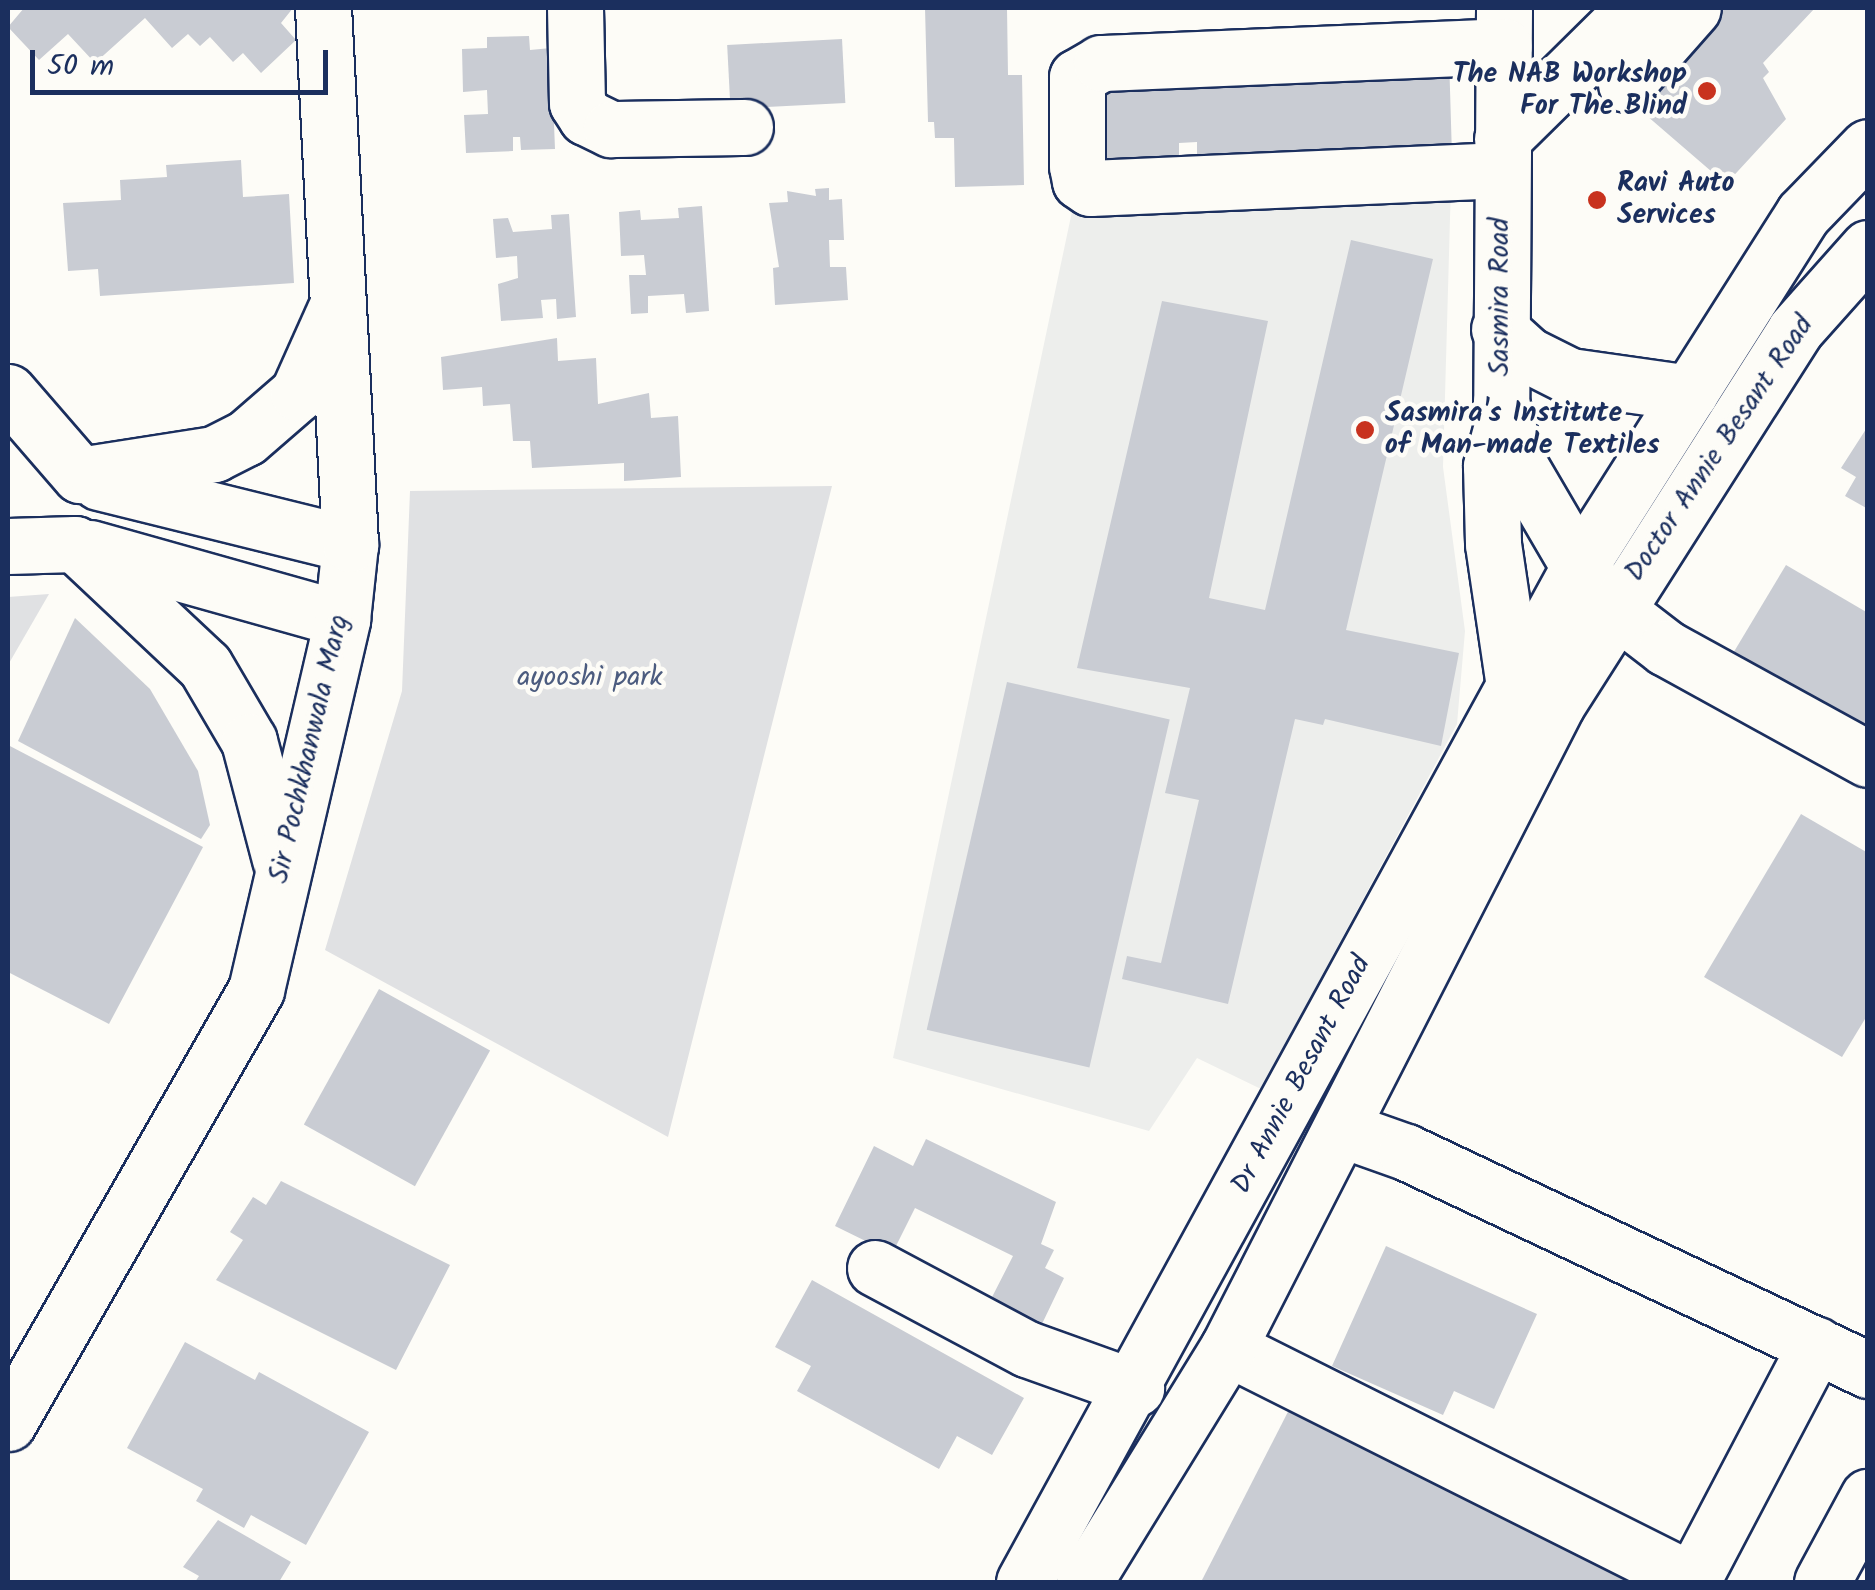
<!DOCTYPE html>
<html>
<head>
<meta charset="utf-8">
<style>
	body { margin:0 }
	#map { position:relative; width:1875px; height:1590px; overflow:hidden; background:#fdfcf7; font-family:Kalam,sans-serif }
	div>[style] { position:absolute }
	.built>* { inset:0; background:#edeeec }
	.green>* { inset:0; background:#e0e1e3 }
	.building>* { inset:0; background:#c9ccd3; transform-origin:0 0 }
	.roads { filter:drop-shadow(2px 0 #1b2f5e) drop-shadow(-2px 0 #1b2f5e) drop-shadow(0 2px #1b2f5e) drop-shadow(0 -2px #1b2f5e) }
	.minor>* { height:55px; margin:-27.5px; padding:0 27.5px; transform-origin:27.5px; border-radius:27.5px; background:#fdfcf7 }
	.major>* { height:55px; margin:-27.5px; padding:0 27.5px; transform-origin:27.5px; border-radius:27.5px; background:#fdfcf7 }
	.dots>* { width:28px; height:28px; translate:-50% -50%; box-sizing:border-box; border:5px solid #fdfcf7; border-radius:50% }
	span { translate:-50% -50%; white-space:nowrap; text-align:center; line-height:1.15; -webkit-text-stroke:9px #fdfcf7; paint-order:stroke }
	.poi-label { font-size:28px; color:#1b2f5e; font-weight:700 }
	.right { translate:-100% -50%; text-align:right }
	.left { translate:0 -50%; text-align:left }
	.street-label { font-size:28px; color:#1b2f5e }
	.park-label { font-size:28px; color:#4c5c7f }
	.frame { position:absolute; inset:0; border:10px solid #1b2f5e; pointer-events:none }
	.scale { position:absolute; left:30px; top:50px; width:298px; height:45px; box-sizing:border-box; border:5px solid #1b2f5e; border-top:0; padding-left:12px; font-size:30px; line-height:35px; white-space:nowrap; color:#1b2f5e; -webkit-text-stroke:8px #fdfcf7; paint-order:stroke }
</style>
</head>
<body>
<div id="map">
	<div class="built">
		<i style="clip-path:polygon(1451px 183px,1443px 467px,1465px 631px,1457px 724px,1261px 1089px,1197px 1058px,1149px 1131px,893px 1058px,1074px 202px)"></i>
	</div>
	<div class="green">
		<i style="clip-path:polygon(832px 486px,668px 1137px,325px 950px,402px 691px,410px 491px)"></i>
		<i style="clip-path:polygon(49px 594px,8px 665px,8px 597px)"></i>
	</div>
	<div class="building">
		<i style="clip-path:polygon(24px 8px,293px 8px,281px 23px,296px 40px,261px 73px,243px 53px,233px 62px,210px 37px,200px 46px,188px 34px,172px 48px,145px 18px,95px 63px,68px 34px,39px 60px,8px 27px)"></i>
		<i style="clip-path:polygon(925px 8px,1007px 8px,1008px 75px,1022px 75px,1024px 185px,955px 187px,954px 138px,935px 138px,934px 122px,928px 122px)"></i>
		<i style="clip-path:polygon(1716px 8px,1815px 8px,1763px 63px,1769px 72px,1763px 78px,1786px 119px,1726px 184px,1632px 103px)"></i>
		<i style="clip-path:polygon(529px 36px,530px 50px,551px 48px,555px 149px,521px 150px,520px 137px,513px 137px,513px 151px,466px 153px,464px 115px,488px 114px,487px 90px,463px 92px,462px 49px,487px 48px,487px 37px)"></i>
		<i style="left:842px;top:39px;width:64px;height:115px;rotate:87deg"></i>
		<i style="clip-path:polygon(1449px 56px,1452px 156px,1197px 160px,1197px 142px,1179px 143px,1179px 158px,1096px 172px,1092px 80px)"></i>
		<i style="clip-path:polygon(241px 160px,243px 197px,289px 194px,294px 283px,100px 296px,98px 269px,68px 271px,63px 203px,121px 200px,120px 180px,167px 177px,166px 165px)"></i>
		<i style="clip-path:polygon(829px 188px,829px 200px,842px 199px,844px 240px,829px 240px,830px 267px,846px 267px,848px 300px,775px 305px,773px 268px,779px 267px,769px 203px,788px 202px,787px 191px,816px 196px,815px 189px)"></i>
		<i style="clip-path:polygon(702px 206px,709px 311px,686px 313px,684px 294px,648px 296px,648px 313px,631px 314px,629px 275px,646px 275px,644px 255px,621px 256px,619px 212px,640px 210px,641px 220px,679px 218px,678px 208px)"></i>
		<i style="clip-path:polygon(569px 214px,576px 317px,557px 319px,556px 299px,541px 300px,543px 318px,501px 321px,498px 284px,518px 278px,517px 256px,496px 258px,493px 219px,508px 218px,513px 232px,552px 229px,551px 215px)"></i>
		<i style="clip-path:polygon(1351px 240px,1433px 259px,1346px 630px,1459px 653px,1441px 746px,1325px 719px,1323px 725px,1295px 719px,1228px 1004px,1122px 979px,1127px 956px,1161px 963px,1199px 800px,1165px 793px,1190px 688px,1077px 668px,1162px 301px,1268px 321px,1209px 598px,1265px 610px)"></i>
		<i style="clip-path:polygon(557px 338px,558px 361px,596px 358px,598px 404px,649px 393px,651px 418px,678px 416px,681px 477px,624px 481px,624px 463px,532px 468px,530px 441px,513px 441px,510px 404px,483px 406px,482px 387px,443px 390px,441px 357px)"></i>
		<i style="clip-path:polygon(1868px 426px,1868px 509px,1845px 496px,1856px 477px,1841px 468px)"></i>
		<i style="clip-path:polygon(1786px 565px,1868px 613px,1868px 748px,1726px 665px)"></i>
		<i style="clip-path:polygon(75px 618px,150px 689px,198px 771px,210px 825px,201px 839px,18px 741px)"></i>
		<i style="left:1007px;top:682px;width:167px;height:357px;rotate:13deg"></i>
		<i style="clip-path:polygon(8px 745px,203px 847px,109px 1024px,8px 972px)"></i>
		<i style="clip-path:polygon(1801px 814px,1868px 853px,1868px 1014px,1842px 1057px,1704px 977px)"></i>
		<i style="left:379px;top:989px;width:127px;height:155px;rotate:29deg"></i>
		<i style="clip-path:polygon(926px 1139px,1056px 1202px,1041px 1244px,1054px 1250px,1045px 1268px,1064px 1278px,1041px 1326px,990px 1301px,1013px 1256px,915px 1208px,892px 1254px,835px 1226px,874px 1146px,913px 1166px)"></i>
		<i style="clip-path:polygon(281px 1181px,450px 1265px,396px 1370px,216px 1280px,243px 1240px,230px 1232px,253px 1197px,266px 1205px)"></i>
		<i style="clip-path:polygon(1386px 1246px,1537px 1314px,1494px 1409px,1454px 1391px,1443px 1415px,1332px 1366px)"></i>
		<i style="clip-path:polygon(812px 1280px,1024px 1398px,992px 1455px,957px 1436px,939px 1469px,797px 1391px,811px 1366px,775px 1347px)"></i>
		<i style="clip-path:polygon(185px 1342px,255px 1380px,259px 1372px,369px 1432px,306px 1545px,251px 1515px,244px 1528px,196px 1501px,203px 1489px,127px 1448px)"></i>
		<i style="clip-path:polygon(1295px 1398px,1653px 1582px,1201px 1582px)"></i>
		<i style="clip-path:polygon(218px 1520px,291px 1562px,279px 1582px,195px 1582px,199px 1576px,183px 1567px)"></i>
	</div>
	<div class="roads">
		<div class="minor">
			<i style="left:575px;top:8px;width:95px;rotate:88.8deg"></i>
			<i style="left:577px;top:103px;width:17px;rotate:57deg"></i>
			<i style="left:586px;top:117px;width:28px;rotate:26deg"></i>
			<i style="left:611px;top:129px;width:134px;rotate:-0.9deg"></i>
			<i style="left:1504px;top:10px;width:392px;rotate:90.4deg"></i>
			<i style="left:1501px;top:402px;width:61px;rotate:74.8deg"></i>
			<i style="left:1517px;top:461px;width:123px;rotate:59.7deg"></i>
			<i style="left:1579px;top:567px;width:54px;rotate:49.5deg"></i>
			<i style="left:1614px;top:608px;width:66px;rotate:37.6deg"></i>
			<i style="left:1666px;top:648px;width:230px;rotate:28.8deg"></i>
			<i style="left:1626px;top:84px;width:101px;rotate:-48.6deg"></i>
			<i style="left:1502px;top:139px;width:187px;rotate:-44.6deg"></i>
			<i style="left:1502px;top:170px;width:412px;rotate:177.5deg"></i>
			<i style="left:1090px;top:188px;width:12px;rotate:-145deg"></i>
			<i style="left:1080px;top:181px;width:15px;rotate:-101deg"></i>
			<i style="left:1077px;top:166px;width:89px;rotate:-90deg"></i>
			<i style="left:1077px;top:77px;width:28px;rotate:-30deg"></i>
			<i style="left:1101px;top:63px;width:403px;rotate:-2.4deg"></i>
			<i style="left:8px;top:392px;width:110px;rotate:49.1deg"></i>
			<i style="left:80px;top:475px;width:136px;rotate:-8.9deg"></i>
			<i style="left:214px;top:454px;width:36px;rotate:-27deg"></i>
			<i style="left:246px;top:438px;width:69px;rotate:-40.9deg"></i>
			<i style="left:298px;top:393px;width:93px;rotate:-65.9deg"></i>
			<i style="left:1503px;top:422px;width:46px;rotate:105.3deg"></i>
			<i style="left:1491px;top:466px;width:78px;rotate:88.5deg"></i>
			<i style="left:1493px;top:544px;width:136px;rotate:81.6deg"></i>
			<i style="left:99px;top:482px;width:259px;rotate:13.9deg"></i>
			<i style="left:8px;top:546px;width:67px;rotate:-1.7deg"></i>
			<i style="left:75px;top:544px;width:178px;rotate:43.2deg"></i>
			<i style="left:205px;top:666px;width:87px;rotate:59.6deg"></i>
			<i style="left:249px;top:741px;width:122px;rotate:75.3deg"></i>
			<i style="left:90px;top:548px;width:262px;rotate:15.7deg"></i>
			<i style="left:1341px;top:1129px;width:69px;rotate:19.5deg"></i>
			<i style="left:1406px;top:1152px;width:511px;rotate:25.26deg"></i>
			<i style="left:875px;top:1268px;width:172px;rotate:28.1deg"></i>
			<i style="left:1027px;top:1349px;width:116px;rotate:19.7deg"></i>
			<i style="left:1228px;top:1348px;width:522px;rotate:26.61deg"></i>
			<i style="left:8px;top:1423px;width:499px;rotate:-60.2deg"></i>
			<i style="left:256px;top:990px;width:381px;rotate:-76.9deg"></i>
			<i style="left:342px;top:619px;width:75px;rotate:-83.9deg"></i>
			<i style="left:350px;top:544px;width:537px;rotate:-92.88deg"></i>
			<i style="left:1692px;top:1581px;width:267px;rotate:-62.3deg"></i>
			<i style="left:1822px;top:1582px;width:97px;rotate:-61.6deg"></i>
		</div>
		<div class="major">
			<i style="left:1499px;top:329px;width:39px;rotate:42deg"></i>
			<i style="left:1528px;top:355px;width:47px;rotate:26.6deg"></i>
			<i style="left:1570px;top:376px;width:121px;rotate:8.1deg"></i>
			<i style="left:1024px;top:1582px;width:1157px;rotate:-61.33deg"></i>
			<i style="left:1579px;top:567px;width:418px;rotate:-57.6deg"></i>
			<i style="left:1803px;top:214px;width:93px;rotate:-45.9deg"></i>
			<i style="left:1084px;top:1582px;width:275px;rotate:-58.4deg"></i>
			<i style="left:1228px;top:1348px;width:723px;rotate:-62.94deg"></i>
			<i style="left:1557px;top:704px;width:443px;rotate:-57.5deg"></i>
			<i style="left:1795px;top:330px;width:110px;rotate:-48.3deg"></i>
		</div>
	</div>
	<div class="dots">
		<i style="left:1707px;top:91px;background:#c8321e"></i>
		<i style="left:1597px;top:200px;background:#c8321e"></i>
		<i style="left:1365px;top:430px;background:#c8321e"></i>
	</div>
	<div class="poi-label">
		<span class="right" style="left:1687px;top:91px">The NAB Workshop<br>For The Blind</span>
		<span class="left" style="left:1617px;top:200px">Ravi Auto<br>Services</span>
		<span class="left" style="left:1385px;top:430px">Sasmira's Institute<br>of Man-made Textiles</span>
	</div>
	<div class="street-label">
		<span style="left:1501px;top:297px;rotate:-90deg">Sasmira Road</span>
		<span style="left:1720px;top:449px;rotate:-56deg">Doctor Annie Besant Road</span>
		<span style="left:310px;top:749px;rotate:-77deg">Sir Pochkhanwala Marg</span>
		<span style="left:1302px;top:1075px;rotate:-62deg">Dr Annie Besant Road</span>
	</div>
	<div class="park-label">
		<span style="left:590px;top:678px">ayooshi park</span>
	</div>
	<div class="frame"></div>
	<div class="scale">50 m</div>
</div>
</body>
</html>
